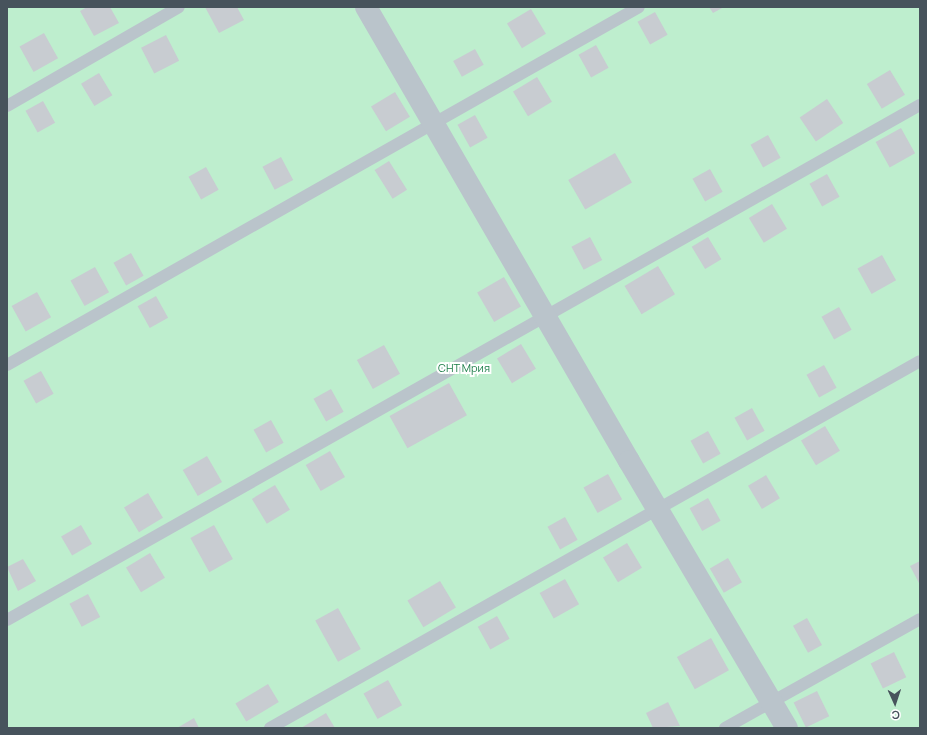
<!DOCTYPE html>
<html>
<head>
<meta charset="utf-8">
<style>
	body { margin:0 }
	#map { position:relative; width:927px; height:735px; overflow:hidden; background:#f1eeef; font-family:Manrope,sans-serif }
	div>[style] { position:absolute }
	.green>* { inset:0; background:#beeece; transform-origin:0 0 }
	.building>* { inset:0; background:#c8ccd1; transform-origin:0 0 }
	.lane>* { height:12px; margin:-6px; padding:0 6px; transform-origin:6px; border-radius:6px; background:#bac4cb }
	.street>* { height:22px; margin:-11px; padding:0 11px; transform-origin:11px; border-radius:11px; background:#bac4cb }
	span { translate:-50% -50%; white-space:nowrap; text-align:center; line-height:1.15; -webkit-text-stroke:4px #fff; paint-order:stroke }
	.park-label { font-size:11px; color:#197c46 }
	.frame { position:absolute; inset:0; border:8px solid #47535c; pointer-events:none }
	.north { position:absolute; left:875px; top:683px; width:40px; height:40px; -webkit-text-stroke:3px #fff; paint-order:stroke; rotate:177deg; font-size:11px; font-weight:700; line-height:16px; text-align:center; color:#47535c }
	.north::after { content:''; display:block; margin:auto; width:14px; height:18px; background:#47535c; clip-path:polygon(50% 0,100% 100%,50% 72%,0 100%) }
</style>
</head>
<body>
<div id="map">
	<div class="green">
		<i style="left:7px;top:7px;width:913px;height:721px"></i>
	</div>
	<div class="building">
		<i style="clip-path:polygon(87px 7px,110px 7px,119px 23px,94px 36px,80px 11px)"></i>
		<i style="clip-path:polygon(205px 7px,237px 7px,244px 20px,219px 33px)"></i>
		<i style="clip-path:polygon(709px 7px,724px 7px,713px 13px)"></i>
		<i style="left:531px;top:9px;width:29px;height:28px;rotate:59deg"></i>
		<i style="left:655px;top:12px;width:26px;height:20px;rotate:61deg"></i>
		<i style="left:44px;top:33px;width:29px;height:28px;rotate:61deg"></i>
		<i style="left:166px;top:35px;width:29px;height:28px;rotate:63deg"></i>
		<i style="left:596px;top:45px;width:26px;height:20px;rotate:61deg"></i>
		<i style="left:475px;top:49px;width:18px;height:25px;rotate:61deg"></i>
		<i style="left:890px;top:70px;width:29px;height:27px;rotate:59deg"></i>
		<i style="left:99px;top:73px;width:26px;height:21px;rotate:59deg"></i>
		<i style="left:537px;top:77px;width:29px;height:28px;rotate:59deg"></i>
		<i style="left:395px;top:92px;width:29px;height:28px;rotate:59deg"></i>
		<i style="left:827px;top:99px;width:29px;height:33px;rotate:56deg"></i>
		<i style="left:43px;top:101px;width:25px;height:20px;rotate:61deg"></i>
		<i style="left:475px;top:115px;width:26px;height:20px;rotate:61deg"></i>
		<i style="left:901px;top:128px;width:29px;height:29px;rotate:61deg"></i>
		<i style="left:768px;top:135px;width:26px;height:20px;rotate:61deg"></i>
		<i style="left:615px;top:153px;width:34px;height:54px;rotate:60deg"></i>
		<i style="left:281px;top:157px;width:26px;height:21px;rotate:62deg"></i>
		<i style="left:389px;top:161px;width:34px;height:17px;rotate:58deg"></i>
		<i style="left:206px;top:167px;width:26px;height:20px;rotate:61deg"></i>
		<i style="left:710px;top:169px;width:26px;height:20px;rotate:61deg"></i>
		<i style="left:827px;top:174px;width:26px;height:20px;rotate:61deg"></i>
		<i style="left:772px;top:204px;width:29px;height:27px;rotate:59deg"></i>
		<i style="left:590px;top:237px;width:26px;height:21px;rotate:62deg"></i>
		<i style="left:708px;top:237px;width:26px;height:19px;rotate:59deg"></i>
		<i style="left:131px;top:253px;width:26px;height:20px;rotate:61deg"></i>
		<i style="left:882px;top:255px;width:29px;height:28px;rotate:61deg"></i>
		<i style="left:658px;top:266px;width:33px;height:39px;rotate:59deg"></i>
		<i style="left:95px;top:267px;width:29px;height:28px;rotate:61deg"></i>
		<i style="left:504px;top:277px;width:34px;height:31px;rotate:60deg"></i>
		<i style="left:37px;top:292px;width:29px;height:29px;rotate:61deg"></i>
		<i style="left:156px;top:296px;width:25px;height:21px;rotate:61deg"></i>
		<i style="left:839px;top:307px;width:26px;height:20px;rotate:61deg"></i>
		<i style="left:521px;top:344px;width:29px;height:28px;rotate:59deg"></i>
		<i style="left:384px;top:345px;width:33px;height:31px;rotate:61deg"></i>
		<i style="left:824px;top:365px;width:26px;height:20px;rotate:61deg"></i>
		<i style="left:41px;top:371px;width:26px;height:20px;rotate:61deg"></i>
		<i style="left:449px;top:383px;width:37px;height:68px;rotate:61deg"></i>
		<i style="left:331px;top:389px;width:26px;height:20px;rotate:61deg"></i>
		<i style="left:752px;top:408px;width:26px;height:20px;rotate:61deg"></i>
		<i style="left:271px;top:420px;width:26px;height:20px;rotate:61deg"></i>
		<i style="left:825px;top:426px;width:29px;height:28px;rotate:59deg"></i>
		<i style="left:708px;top:431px;width:26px;height:20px;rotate:61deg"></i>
		<i style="left:330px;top:451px;width:30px;height:28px;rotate:60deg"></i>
		<i style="left:207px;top:456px;width:30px;height:28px;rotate:60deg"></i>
		<i style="left:608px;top:474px;width:29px;height:28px;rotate:61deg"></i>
		<i style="left:766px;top:475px;width:27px;height:21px;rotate:59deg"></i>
		<i style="left:275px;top:485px;width:29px;height:27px;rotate:59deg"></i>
		<i style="left:148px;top:493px;width:29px;height:28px;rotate:59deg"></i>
		<i style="left:708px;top:498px;width:26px;height:21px;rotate:61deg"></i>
		<i style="left:565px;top:517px;width:26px;height:20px;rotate:61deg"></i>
		<i style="left:81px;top:525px;width:22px;height:23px;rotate:60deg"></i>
		<i style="left:214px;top:525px;width:39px;height:27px;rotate:61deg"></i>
		<i style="left:627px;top:543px;width:29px;height:28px;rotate:59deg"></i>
		<i style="left:150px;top:553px;width:29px;height:28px;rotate:59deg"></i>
		<i style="left:728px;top:558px;width:28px;height:21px;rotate:60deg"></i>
		<i style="clip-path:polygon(23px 559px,36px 581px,18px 591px,7px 567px)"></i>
		<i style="clip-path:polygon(920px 561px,920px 585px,910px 566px)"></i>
		<i style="left:565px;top:579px;width:29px;height:29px;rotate:61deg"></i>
		<i style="left:440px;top:581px;width:31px;height:38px;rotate:59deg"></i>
		<i style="left:88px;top:594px;width:26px;height:21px;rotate:62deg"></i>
		<i style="left:338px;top:608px;width:47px;height:26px;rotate:61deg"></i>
		<i style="left:497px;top:616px;width:26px;height:22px;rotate:61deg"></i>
		<i style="left:807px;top:618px;width:31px;height:16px;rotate:61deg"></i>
		<i style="left:711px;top:638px;width:37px;height:39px;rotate:61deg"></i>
		<i style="left:894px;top:652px;width:28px;height:26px;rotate:64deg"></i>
		<i style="left:388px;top:680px;width:29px;height:28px;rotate:61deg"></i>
		<i style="left:268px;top:684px;width:21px;height:38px;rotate:59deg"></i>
		<i style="left:817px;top:691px;width:28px;height:26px;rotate:64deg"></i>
		<i style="clip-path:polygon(668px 702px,680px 726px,653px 728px,646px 713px)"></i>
		<i style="clip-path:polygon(326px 713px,335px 728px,301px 728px)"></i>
		<i style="clip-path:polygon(194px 718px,199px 728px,177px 728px)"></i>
	</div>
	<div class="lane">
		<i style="left:7px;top:106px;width:198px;rotate:-29.9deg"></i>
		<i style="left:7px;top:365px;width:726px;rotate:-29.53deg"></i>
		<i style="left:7px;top:620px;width:1048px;rotate:-29.43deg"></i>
		<i style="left:270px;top:728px;width:746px;rotate:-29.45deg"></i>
		<i style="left:725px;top:728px;width:223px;rotate:-29.2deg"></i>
	</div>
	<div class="street">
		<i style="left:366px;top:7px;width:525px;rotate:59.92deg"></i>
		<i style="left:629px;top:461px;width:310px;rotate:59.4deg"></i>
	</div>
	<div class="park-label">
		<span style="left:464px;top:368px">СНТ Мрия</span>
	</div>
	<div class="frame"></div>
	<div class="north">С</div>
</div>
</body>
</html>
